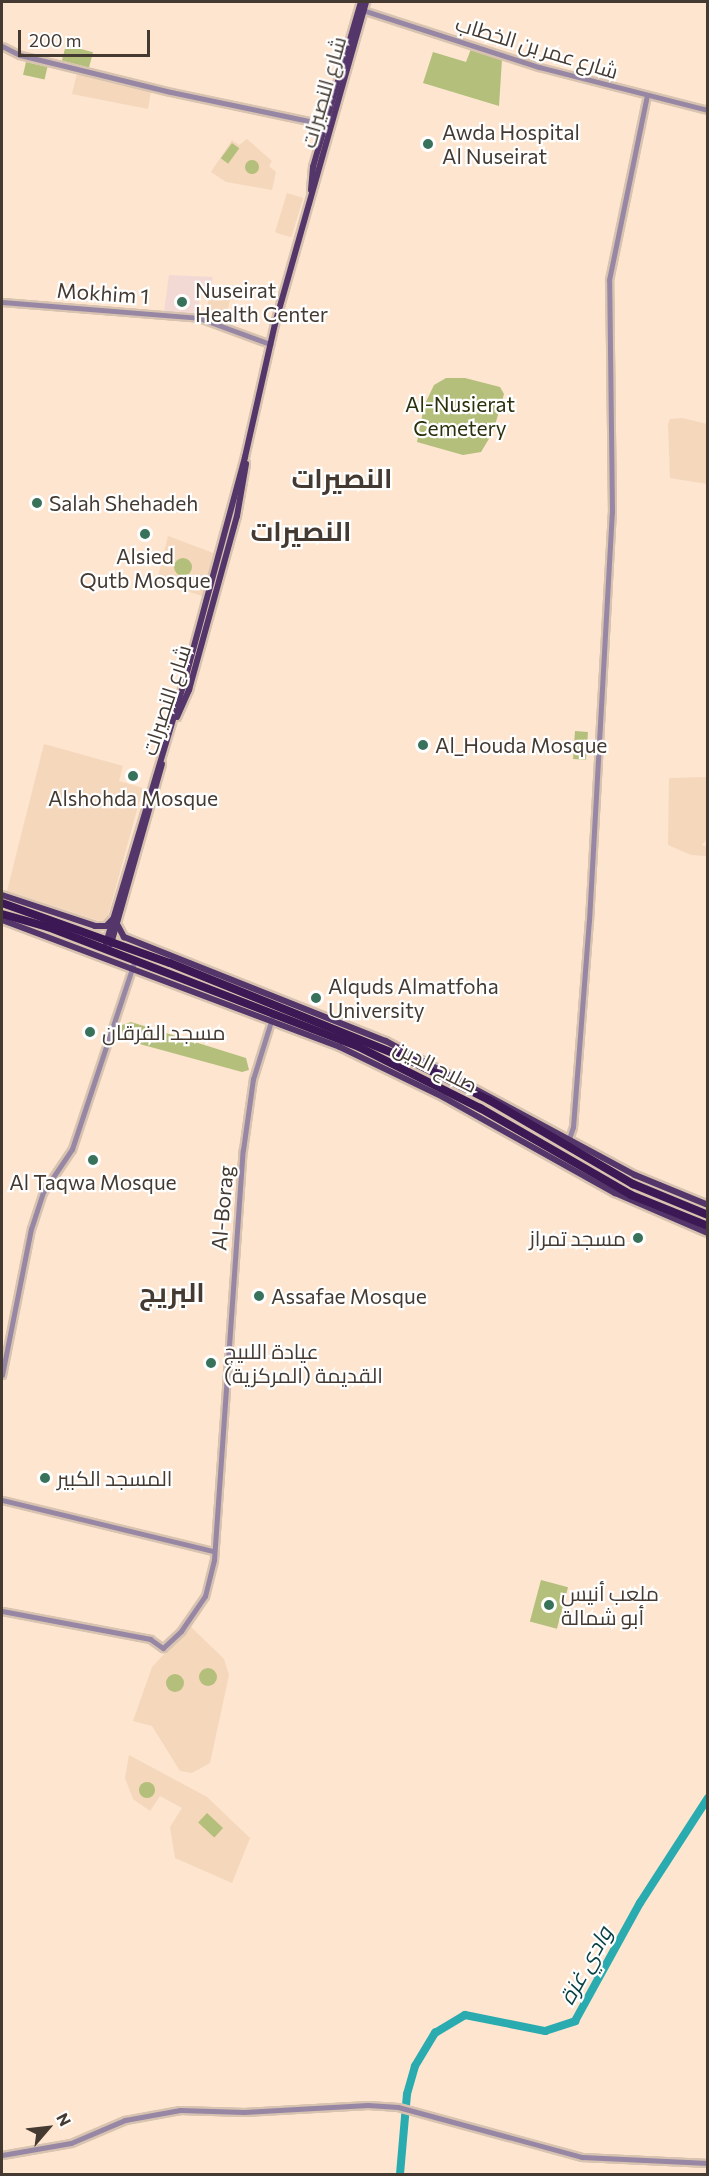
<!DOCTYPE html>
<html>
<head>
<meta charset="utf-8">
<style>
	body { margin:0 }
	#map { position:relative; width:709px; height:2176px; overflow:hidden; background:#fde5cf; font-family:Commissioner,Cairo,sans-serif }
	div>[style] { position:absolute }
	.built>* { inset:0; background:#f5d7bc; transform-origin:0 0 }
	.medical>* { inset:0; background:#f3d9d3 }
	.green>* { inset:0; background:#b3bf7a; transform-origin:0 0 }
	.round { border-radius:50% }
	.river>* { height:8px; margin:-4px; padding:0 4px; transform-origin:4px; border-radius:4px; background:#29abaf }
	.roads { filter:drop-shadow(2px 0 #d8c3b0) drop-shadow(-2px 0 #d8c3b0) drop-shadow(0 2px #d8c3b0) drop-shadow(0 -2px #d8c3b0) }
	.minor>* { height:5px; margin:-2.5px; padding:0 2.5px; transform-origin:2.5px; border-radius:2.5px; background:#9787a5 }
	.major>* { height:6px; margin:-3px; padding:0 3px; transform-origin:3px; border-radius:3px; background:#54366a }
	.highway>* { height:8px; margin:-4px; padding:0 4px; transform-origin:4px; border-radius:4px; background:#3c1854 }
	.dots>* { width:16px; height:16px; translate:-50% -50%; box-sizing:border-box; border:3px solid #fff; border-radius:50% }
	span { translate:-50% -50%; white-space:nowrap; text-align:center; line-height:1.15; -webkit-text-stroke:4.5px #fff; paint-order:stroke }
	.street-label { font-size:21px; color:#443a32 }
	.poi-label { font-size:21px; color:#443a32 }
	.left { translate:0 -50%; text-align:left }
	.right { translate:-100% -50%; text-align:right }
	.park-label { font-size:21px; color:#2b300d }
	.water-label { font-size:22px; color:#094244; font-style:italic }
	.district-label { font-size:27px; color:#443a32; font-weight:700 }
	.frame { position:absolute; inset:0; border:3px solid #443a32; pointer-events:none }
	.north { position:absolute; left:18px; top:2098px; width:60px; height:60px; -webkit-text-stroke:4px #fff; paint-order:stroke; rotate:62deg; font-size:16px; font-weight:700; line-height:24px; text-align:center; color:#443a32 }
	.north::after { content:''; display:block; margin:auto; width:21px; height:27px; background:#443a32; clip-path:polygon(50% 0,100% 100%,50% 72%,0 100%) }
	.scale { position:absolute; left:18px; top:30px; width:132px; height:27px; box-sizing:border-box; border:3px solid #443a32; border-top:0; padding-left:8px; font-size:18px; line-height:21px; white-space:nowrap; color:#443a32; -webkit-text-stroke:4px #fff; paint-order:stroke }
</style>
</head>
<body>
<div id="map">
	<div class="built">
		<i style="clip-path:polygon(77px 73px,151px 91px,148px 109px,72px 94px)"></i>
		<i style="clip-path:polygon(247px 139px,272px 161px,269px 166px,276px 172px,272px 190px,226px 182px,211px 172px,232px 140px,239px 145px)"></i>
		<i style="left:287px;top:193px;width:17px;height:41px;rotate:17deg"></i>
		<i style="left:210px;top:292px;width:21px;height:25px;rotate:11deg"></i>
		<i style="clip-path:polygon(683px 418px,707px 424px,707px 484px,670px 478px,668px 424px,670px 419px)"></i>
		<i style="clip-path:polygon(168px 536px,216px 554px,205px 597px,157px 581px)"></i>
		<i style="clip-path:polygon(44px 744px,123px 766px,119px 781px,143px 788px,106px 923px,7px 891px)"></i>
		<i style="clip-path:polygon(707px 777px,707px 839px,702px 845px,707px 847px,707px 856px,691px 855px,668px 845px,669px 778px)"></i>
		<i style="clip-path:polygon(190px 1626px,224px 1659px,229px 1675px,210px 1763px,192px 1773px,180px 1771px,152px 1726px,133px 1721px,152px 1667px)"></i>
		<i style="clip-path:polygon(129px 1755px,207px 1797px,250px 1838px,232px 1883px,175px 1858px,170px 1827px,182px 1808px,160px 1796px,150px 1811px,133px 1799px,125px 1778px)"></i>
	</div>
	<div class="medical">
		<i style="clip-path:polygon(169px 275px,213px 277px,209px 294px,201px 292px,197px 314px,164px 311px)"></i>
	</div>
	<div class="green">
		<i style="left:66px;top:45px;width:28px;height:16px;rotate:15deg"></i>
		<i style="clip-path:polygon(471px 49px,502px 59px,499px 106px,423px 83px,433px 52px,466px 62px)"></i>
		<i style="left:26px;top:62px;width:22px;height:13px;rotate:13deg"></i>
		<i style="left:232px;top:143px;width:9px;height:19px;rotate:36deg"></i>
		<i class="round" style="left:245px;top:160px;width:14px;height:14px"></i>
		<i style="clip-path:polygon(446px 378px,465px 378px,500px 387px,504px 394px,493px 432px,481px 452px,463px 455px,417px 442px,424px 406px,434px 385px)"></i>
		<i class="round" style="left:174px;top:558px;width:18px;height:18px"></i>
		<i style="left:575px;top:731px;width:13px;height:28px;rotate:4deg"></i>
		<i style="clip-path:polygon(131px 1022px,246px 1058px,249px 1070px,242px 1072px,125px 1040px,120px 1032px,122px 1025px)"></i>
		<i style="left:541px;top:1580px;width:28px;height:43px;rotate:15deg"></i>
		<i class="round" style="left:199px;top:1668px;width:18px;height:18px"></i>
		<i class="round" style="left:166px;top:1674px;width:18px;height:18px"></i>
		<i class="round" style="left:139px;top:1782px;width:16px;height:16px"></i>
		<i style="left:207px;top:1813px;width:22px;height:13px;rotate:43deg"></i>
	</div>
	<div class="river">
		<i style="left:400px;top:2174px;width:80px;rotate:-85deg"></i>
		<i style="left:407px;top:2094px;width:29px;rotate:-74deg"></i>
		<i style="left:415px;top:2066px;width:39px;rotate:-59deg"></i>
		<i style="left:435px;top:2033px;width:35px;rotate:-31deg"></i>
		<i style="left:465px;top:2015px;width:82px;rotate:11.3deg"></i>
		<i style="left:545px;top:2031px;width:32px;rotate:-18deg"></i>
		<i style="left:575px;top:2021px;width:135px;rotate:-61.2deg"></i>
		<i style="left:640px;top:1903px;width:125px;rotate:-57.1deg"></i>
	</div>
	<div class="roads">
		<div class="minor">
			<i style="left:362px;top:10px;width:186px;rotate:17.9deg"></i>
			<i style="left:539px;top:67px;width:174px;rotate:14.3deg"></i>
			<i style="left:2px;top:46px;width:20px;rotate:27deg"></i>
			<i style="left:20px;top:55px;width:155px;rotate:13.8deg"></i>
			<i style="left:171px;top:92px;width:159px;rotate:11.9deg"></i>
			<i style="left:2px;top:302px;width:198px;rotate:4.6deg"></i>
			<i style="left:199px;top:318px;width:76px;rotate:20.1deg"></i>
			<i style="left:569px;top:1139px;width:13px;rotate:-72deg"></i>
			<i style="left:573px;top:1127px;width:207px;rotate:-85.6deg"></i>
			<i style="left:589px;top:921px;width:410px;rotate:-86.8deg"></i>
			<i style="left:612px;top:512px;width:232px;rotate:-90.7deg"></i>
			<i style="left:609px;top:280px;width:189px;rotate:-78.4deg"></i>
			<i style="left:2px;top:1375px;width:149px;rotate:-78.8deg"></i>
			<i style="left:31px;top:1229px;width:39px;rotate:-72deg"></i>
			<i style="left:43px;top:1192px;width:52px;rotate:-56deg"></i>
			<i style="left:72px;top:1149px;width:199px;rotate:-71.6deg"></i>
			<i style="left:2px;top:1500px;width:217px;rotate:13.6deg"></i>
			<i style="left:2px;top:1611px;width:151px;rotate:10.7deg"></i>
			<i style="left:150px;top:1639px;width:16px;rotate:35deg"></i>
			<i style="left:163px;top:1648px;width:25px;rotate:-43deg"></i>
			<i style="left:181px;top:1631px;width:42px;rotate:-55.6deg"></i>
			<i style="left:205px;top:1596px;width:37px;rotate:-76deg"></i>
			<i style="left:214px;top:1560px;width:411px;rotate:-86deg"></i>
			<i style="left:243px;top:1150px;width:72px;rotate:-82deg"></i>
			<i style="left:253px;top:1079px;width:64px;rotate:-72.7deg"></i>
			<i style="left:2px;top:2155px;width:70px;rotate:-9.9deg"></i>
			<i style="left:71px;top:2143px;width:59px;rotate:-23.1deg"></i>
			<i style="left:125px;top:2120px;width:56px;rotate:-10.3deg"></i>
			<i style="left:180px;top:2110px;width:64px;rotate:1.8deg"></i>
			<i style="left:244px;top:2112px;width:124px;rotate:-3.2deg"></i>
			<i style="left:368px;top:2105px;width:30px;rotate:4deg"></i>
			<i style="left:398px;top:2107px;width:191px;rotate:15.2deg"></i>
			<i style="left:582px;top:2157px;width:126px;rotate:2.7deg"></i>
		</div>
		<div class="major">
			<i style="left:311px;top:190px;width:23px;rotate:-85deg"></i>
			<i style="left:313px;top:167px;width:172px;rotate:-73.8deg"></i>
			<i style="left:177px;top:717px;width:30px;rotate:-66deg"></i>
			<i style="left:189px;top:690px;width:180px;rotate:-74.6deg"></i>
			<i style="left:237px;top:516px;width:53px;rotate:-80.2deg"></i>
			<i style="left:2px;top:895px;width:98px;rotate:18.4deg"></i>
			<i style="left:95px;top:926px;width:11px"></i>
			<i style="left:106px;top:926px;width:10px;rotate:-45deg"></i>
			<i style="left:2px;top:920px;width:361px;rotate:20.6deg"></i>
			<i style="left:340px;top:1047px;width:114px;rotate:25.9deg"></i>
			<i style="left:443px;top:1097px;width:197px;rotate:29.2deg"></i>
			<i style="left:615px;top:1193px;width:101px;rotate:23.3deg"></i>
			<i style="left:117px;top:924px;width:15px;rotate:62deg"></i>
			<i style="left:124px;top:937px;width:282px;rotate:21.7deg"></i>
			<i style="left:386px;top:1041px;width:283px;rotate:28.3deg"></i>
			<i style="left:635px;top:1175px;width:79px;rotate:22.3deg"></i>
			<i style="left:106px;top:943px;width:267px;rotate:-73.3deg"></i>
			<i style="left:183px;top:687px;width:238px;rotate:-74.9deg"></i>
			<i style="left:245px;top:457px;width:136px;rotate:-77.3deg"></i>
			<i style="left:275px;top:324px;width:335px;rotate:-74.2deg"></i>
			<i style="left:111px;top:944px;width:187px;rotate:-74.2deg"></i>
		</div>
		<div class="highway">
			<i style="left:2px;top:903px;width:178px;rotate:19.7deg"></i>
			<i style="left:170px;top:963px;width:251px;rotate:22deg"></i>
			<i style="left:403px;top:1057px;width:96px;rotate:26.6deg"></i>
			<i style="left:489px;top:1100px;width:167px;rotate:30.3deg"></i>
			<i style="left:633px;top:1184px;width:81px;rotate:22.5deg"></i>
			<i style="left:2px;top:914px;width:48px;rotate:15.8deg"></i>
			<i style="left:48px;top:927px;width:333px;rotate:21.1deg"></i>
			<i style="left:359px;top:1047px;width:136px;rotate:26.8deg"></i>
			<i style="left:480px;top:1108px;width:174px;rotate:29.9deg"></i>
			<i style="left:631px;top:1195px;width:83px;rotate:21.9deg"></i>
		</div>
	</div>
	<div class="dots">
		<i style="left:428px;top:144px;background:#38725b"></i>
		<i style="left:182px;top:302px;background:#38725b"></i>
		<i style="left:37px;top:503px;background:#38725b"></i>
		<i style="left:145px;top:534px;background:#38725b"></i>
		<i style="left:423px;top:745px;background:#38725b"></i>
		<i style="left:133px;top:776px;background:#38725b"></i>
		<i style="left:316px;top:998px;background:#38725b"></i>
		<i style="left:90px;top:1032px;background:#38725b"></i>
		<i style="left:93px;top:1160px;background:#38725b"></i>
		<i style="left:638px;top:1238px;background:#38725b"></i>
		<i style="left:259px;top:1296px;background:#38725b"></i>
		<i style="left:211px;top:1363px;background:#38725b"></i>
		<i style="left:45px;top:1478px;background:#38725b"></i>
		<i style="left:549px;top:1605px;background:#38725b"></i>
	</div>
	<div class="street-label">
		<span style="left:537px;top:47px;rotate:17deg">شارع عمر بن الخطاب</span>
		<span style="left:323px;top:92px;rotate:-74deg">شارع النصيرات</span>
		<span style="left:103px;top:293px;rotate:4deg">Mokhim 1</span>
		<span style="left:166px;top:700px;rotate:-72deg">شارع النصيرات</span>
		<span style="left:436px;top:1066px;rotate:27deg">صلاح الدين</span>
		<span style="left:222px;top:1208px;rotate:-85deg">Al-Borag</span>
	</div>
	<div class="poi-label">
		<span class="left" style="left:442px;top:144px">Awda Hospital<br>Al Nuseirat</span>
		<span class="left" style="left:195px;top:302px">Nuseirat<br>Health Center</span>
		<span class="left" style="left:49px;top:503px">Salah Shehadeh</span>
		<span style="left:145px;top:568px">Alsied<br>Qutb Mosque</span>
		<span class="left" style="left:435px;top:745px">Al_Houda Mosque</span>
		<span style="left:133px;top:798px">Alshohda Mosque</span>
		<span class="left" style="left:328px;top:998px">Alquds Almatfoha<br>University</span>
		<span class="left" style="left:102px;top:1032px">مسجد الفرقان</span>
		<span style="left:93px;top:1182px">Al Taqwa Mosque</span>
		<span class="right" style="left:626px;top:1238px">مسجد تمراز</span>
		<span class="left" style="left:271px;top:1296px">Assafae Mosque</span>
		<span class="left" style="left:224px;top:1363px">عيادة اللىيج<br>القديمة (المركزية)</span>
		<span class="left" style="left:57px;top:1478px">المسجد الكبير</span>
		<span class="left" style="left:561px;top:1605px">ملعب أنيس<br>أبو شمالة</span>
	</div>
	<div class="park-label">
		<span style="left:460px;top:416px">Al-Nusierat<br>Cemetery</span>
	</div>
	<div class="water-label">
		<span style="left:585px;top:1965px;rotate:-61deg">وادي غزة</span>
	</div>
	<div class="district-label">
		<span style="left:342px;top:478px">النصيرات</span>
		<span style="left:301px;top:531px">النصيرات</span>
		<span style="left:172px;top:1292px">البريج</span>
	</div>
	<div class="frame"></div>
	<div class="north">N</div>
	<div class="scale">200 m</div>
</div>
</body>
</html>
